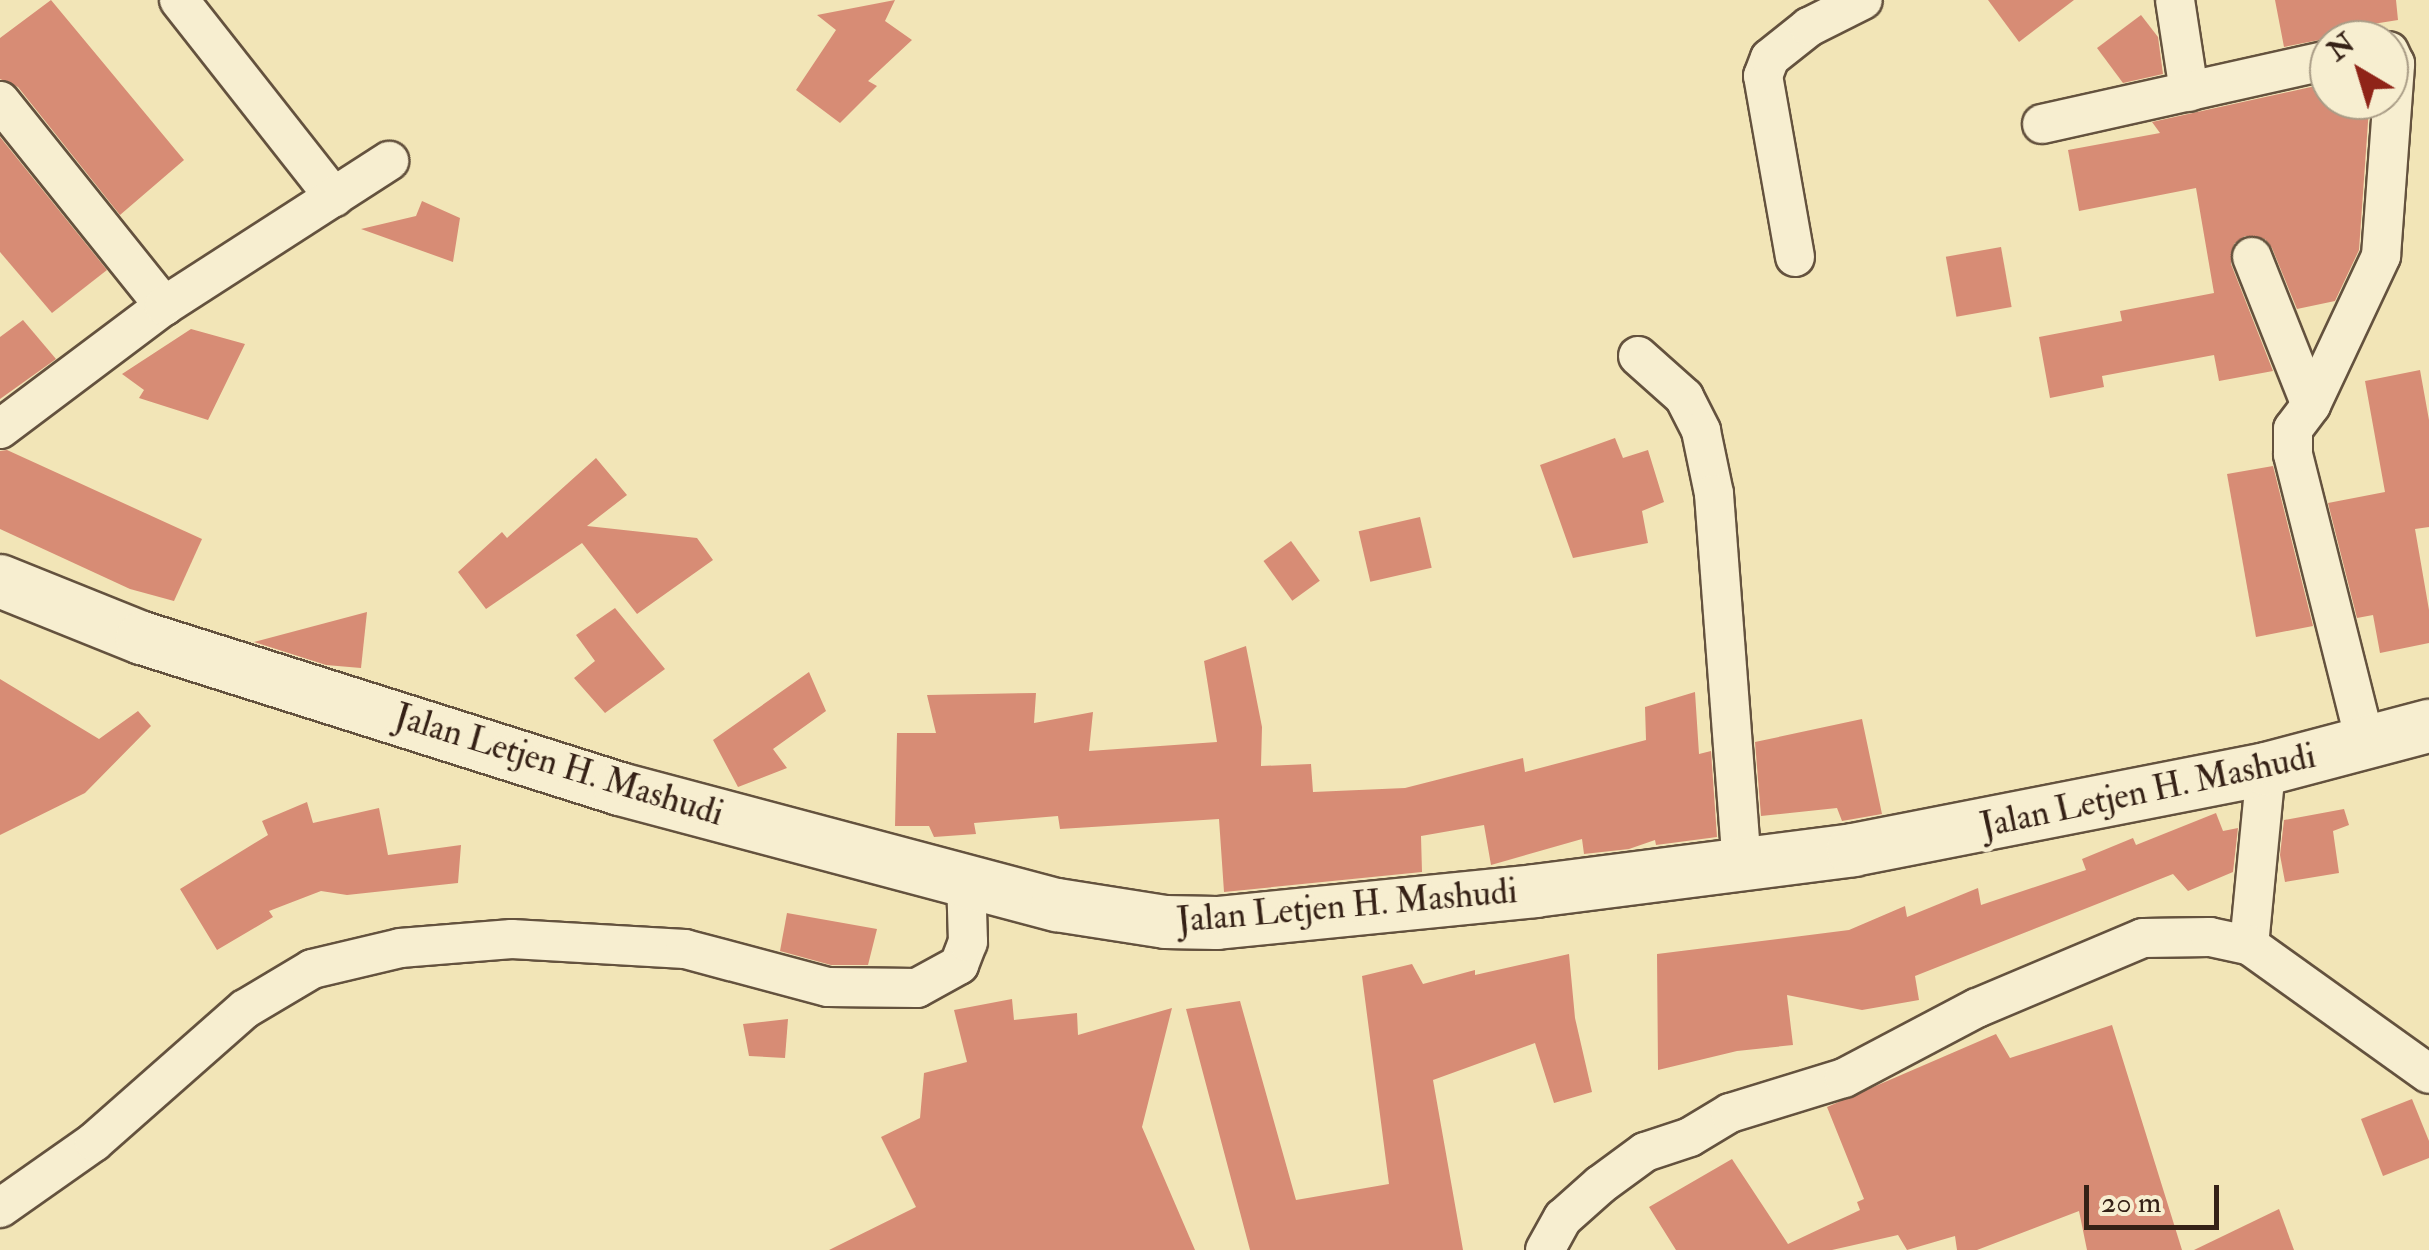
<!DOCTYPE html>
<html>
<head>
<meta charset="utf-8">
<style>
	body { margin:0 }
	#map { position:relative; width:2429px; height:1250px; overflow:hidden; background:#f2e5b7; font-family:"IM FELL Double Pica",serif }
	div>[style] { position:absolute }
	.building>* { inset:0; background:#d78c75; transform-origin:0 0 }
	.roads { filter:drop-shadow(2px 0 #64523e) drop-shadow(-2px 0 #64523e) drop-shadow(0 2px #64523e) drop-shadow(0 -2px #64523e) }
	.street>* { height:38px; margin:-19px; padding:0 19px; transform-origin:19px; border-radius:19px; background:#f7eed0 }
	.secondary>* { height:52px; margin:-26px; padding:0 26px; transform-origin:26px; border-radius:26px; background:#f7eed0 }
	span { translate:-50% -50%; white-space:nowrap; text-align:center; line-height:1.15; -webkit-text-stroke:10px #f7eed0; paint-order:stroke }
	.street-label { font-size:35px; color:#352116 }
	.north { position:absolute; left:2309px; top:20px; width:100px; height:100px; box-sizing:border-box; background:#f7eed0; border:2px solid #a99c86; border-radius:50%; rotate:322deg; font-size:28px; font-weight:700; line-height:40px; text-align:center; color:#352116 }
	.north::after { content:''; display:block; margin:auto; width:35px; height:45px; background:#8f2418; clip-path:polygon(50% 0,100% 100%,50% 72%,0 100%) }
	.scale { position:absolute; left:2084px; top:1185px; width:135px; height:45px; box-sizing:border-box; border:5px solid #352116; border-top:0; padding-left:12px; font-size:30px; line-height:35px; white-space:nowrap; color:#352116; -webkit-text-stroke:8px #f7eed0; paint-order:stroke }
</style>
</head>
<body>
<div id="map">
	<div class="building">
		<i style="clip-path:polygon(51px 0,184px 160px,120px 215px,18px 87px,0 79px,0 38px)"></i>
		<i style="clip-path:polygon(895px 0,885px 21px,912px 40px,868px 81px,877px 86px,840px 123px,796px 90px,836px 30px,817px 15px)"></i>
		<i style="clip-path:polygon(1988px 0,2074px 0,2019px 42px)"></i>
		<i style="clip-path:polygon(2275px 0,2396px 0,2398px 20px,2329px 31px,2329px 38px,2284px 47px)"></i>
		<i style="clip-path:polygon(2141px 15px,2158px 37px,2163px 74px,2123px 83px,2097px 48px)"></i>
		<i style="clip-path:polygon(2329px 83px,2329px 100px,2368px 100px,2369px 108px,2359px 250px,2335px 301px,2297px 309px,2272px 248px,2265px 239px,2245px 236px,2234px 244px,2231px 264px,2273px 371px,2219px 381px,2214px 355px,2102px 376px,2104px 387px,2050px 398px,2039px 337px,2122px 321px,2120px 311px,2214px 293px,2196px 188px,2079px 211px,2068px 150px,2160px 133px,2152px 122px)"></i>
		<i style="clip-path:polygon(0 137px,107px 270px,52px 313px,0 252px)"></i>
		<i style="clip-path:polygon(422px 201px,460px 218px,453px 262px,361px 229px,416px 216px)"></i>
		<i style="left:2001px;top:247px;width:61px;height:56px;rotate:80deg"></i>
		<i style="clip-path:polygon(23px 320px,56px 359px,0 399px,0 337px)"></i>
		<i style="clip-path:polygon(191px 329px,245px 344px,208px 420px,139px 398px,144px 390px,122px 374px)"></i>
		<i style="clip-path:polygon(2420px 370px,2429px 420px,2429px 527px,2415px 529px,2429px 610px,2429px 643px,2380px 653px,2373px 615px,2357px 618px,2328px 503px,2385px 492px,2365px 381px)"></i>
		<i style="clip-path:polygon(1615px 438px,1623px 458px,1648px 450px,1664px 502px,1642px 511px,1648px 543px,1573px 558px,1540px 465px)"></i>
		<i style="clip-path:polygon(7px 450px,202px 539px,174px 601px,130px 589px,0 529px,0 451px)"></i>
		<i style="clip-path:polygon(596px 458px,627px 495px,587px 526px,697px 538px,713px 560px,637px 614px,582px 543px,486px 609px,458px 572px,502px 532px,507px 538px)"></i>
		<i style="clip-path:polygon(2273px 466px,2313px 626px,2256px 637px,2227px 474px)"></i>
		<i style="left:1420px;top:517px;width:52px;height:63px;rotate:77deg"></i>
		<i style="left:1291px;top:541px;width:49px;height:34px;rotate:54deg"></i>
		<i style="clip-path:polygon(615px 608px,665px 669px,605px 713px,574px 678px,595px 661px,576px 635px)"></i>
		<i style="clip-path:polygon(367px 612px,361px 668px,326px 665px,254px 642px)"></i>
		<i style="clip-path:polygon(1246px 646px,1262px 727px,1261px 766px,1311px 764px,1313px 792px,1405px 788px,1523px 758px,1525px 772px,1646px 740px,1645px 707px,1695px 692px,1699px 754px,1711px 751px,1717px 837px,1656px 845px,1655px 840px,1629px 849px,1584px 854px,1582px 839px,1491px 865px,1484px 825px,1421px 836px,1422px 872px,1224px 892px,1219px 819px,1060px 829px,1058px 816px,974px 823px,976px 834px,934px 837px,929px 826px,895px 826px,897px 733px,936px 733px,927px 695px,1036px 693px,1034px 723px,1093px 712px,1089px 751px,1217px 742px,1204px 661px)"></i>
		<i style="clip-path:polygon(809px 672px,826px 711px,773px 749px,787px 768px,738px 787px,713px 740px)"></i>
		<i style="clip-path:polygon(0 679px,99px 739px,138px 711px,151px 726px,85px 793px,0 835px)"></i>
		<i style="clip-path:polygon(1862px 719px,1882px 814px,1842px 821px,1837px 808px,1761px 816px,1755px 742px)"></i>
		<i style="clip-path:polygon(307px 802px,313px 823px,379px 808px,388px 855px,461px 845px,458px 883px,347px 895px,321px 891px,269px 911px,273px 917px,217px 950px,180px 889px,268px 835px,262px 821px)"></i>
		<i style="clip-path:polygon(2344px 809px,2349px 825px,2333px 831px,2339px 873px,2285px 882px,2280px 855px,2284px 820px)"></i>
		<i style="clip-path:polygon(2216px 813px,2223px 831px,2238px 828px,2233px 872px,2188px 891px,2173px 874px,1915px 976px,1919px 1000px,1862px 1010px,1787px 995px,1793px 1045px,1737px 1051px,1658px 1070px,1657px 954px,1849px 930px,1905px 906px,1907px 917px,1978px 888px,1981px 905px,2086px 870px,2082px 859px,2133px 838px,2136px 845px)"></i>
		<i style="clip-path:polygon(787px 913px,877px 929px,868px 965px,831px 965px,780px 951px)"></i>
		<i style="clip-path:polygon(1569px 954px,1575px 1018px,1592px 1092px,1554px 1103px,1535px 1043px,1433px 1080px,1463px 1250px,1250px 1250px,1186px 1009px,1240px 1001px,1296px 1200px,1389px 1184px,1362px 976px,1412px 964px,1423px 984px,1475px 970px,1475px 975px)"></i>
		<i style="clip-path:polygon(1012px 999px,1014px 1020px,1077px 1013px,1078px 1035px,1172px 1008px,1142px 1127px,1195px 1250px,829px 1250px,916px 1207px,881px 1137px,920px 1118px,924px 1073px,967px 1062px,954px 1010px)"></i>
		<i style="clip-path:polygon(788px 1019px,785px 1058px,749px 1056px,743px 1024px)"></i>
		<i style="clip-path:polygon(2112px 1025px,2182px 1250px,2087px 1250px,2079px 1211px,1977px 1250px,1957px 1250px,1955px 1236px,1907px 1250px,1898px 1235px,1832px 1250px,1676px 1250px,1649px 1207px,1732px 1159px,1788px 1244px,1860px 1210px,1857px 1202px,1864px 1199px,1827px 1107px,1996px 1034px,2010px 1058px)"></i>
		<i style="clip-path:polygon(2412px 1099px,2429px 1141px,2429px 1158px,2383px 1176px,2361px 1119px)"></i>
		<i style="clip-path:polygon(2279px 1209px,2294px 1250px,2194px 1250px)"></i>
	</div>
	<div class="roads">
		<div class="street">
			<i style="left:179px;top:0;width:251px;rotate:51.8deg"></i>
			<i style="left:2175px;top:0;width:93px;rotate:81.3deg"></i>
			<i style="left:0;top:101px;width:263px;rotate:51.3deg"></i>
			<i style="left:2042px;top:124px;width:294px;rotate:-12.6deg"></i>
			<i style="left:1795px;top:257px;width:184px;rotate:-100deg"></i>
			<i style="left:1763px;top:76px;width:19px;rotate:-69deg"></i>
			<i style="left:1770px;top:58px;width:50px;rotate:-38.5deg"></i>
			<i style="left:1809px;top:27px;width:60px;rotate:-26.6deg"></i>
			<i style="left:2252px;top:257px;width:159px;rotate:68.3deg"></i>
			<i style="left:1638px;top:356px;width:62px;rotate:41.7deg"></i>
			<i style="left:1684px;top:397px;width:38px;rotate:63deg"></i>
			<i style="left:1701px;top:431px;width:64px;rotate:78.3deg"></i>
			<i style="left:1714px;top:494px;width:372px;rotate:85.7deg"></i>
			<i style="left:0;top:429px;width:205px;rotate:-36.9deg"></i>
			<i style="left:164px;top:306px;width:268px;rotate:-32.8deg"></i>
			<i style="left:2366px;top:745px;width:300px;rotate:-104.1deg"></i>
			<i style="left:2293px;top:454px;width:25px;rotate:-90deg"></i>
			<i style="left:2293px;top:429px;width:30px;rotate:-53deg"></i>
			<i style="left:2311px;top:405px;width:165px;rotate:-64.8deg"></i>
			<i style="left:2381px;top:256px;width:193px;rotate:-85.8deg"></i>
			<i style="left:2395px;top:64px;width:14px;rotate:-115deg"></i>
			<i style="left:2266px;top:769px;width:177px;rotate:95.5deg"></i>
			<i style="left:2249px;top:945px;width:221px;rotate:35.6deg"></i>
			<i style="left:0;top:1208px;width:115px;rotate:-35.1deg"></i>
			<i style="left:94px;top:1142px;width:201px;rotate:-41.4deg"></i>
			<i style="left:245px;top:1009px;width:78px;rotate:-30.8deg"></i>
			<i style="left:312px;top:969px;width:90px;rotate:-13.4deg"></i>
			<i style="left:400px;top:948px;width:112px;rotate:-4.6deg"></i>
			<i style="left:512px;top:939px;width:173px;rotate:3.3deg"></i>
			<i style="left:685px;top:949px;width:148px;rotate:14.9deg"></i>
			<i style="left:828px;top:987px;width:89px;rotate:0.6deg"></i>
			<i style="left:917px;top:988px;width:48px;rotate:-28.7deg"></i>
			<i style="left:959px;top:965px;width:25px;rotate:-69deg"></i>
			<i style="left:968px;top:942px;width:64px;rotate:-91.8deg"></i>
			<i style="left:1545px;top:1250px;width:37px;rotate:-61deg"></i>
			<i style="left:1563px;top:1218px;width:50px;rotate:-41.7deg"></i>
			<i style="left:1600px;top:1185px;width:56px;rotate:-36.3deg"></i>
			<i style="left:1645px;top:1152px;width:47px;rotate:-18.4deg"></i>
			<i style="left:1690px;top:1137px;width:47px;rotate:-31deg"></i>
			<i style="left:1730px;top:1113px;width:119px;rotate:-17.1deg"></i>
			<i style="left:1844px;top:1078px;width:150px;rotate:-27.8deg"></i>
			<i style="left:1977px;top:1008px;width:180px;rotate:-22.9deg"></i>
			<i style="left:2143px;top:938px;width:67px;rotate:-0.9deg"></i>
			<i style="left:2210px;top:937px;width:40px;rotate:12deg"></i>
		</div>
		<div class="secondary">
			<i style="left:0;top:581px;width:153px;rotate:21.9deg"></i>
			<i style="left:142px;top:638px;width:501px;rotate:17.53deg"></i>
			<i style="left:620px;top:789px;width:452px;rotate:14.9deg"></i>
			<i style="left:1057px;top:905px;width:109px;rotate:8.9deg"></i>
			<i style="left:1165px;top:922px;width:52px;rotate:1.1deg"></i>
			<i style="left:1217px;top:923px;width:320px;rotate:-5.7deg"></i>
			<i style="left:1535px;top:891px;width:321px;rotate:-7.3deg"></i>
			<i style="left:1853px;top:850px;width:421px;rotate:-11.1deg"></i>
			<i style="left:2266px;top:769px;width:169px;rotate:-14.8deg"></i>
		</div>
	</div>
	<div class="street-label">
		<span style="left:559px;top:765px;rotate:17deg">Jalan Letjen H. Mashudi</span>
		<span style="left:2148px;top:791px;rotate:-12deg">Jalan Letjen H. Mashudi</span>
		<span style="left:1347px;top:906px;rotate:-5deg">Jalan Letjen H. Mashudi</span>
	</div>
	<div class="north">N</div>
	<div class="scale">20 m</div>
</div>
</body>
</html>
